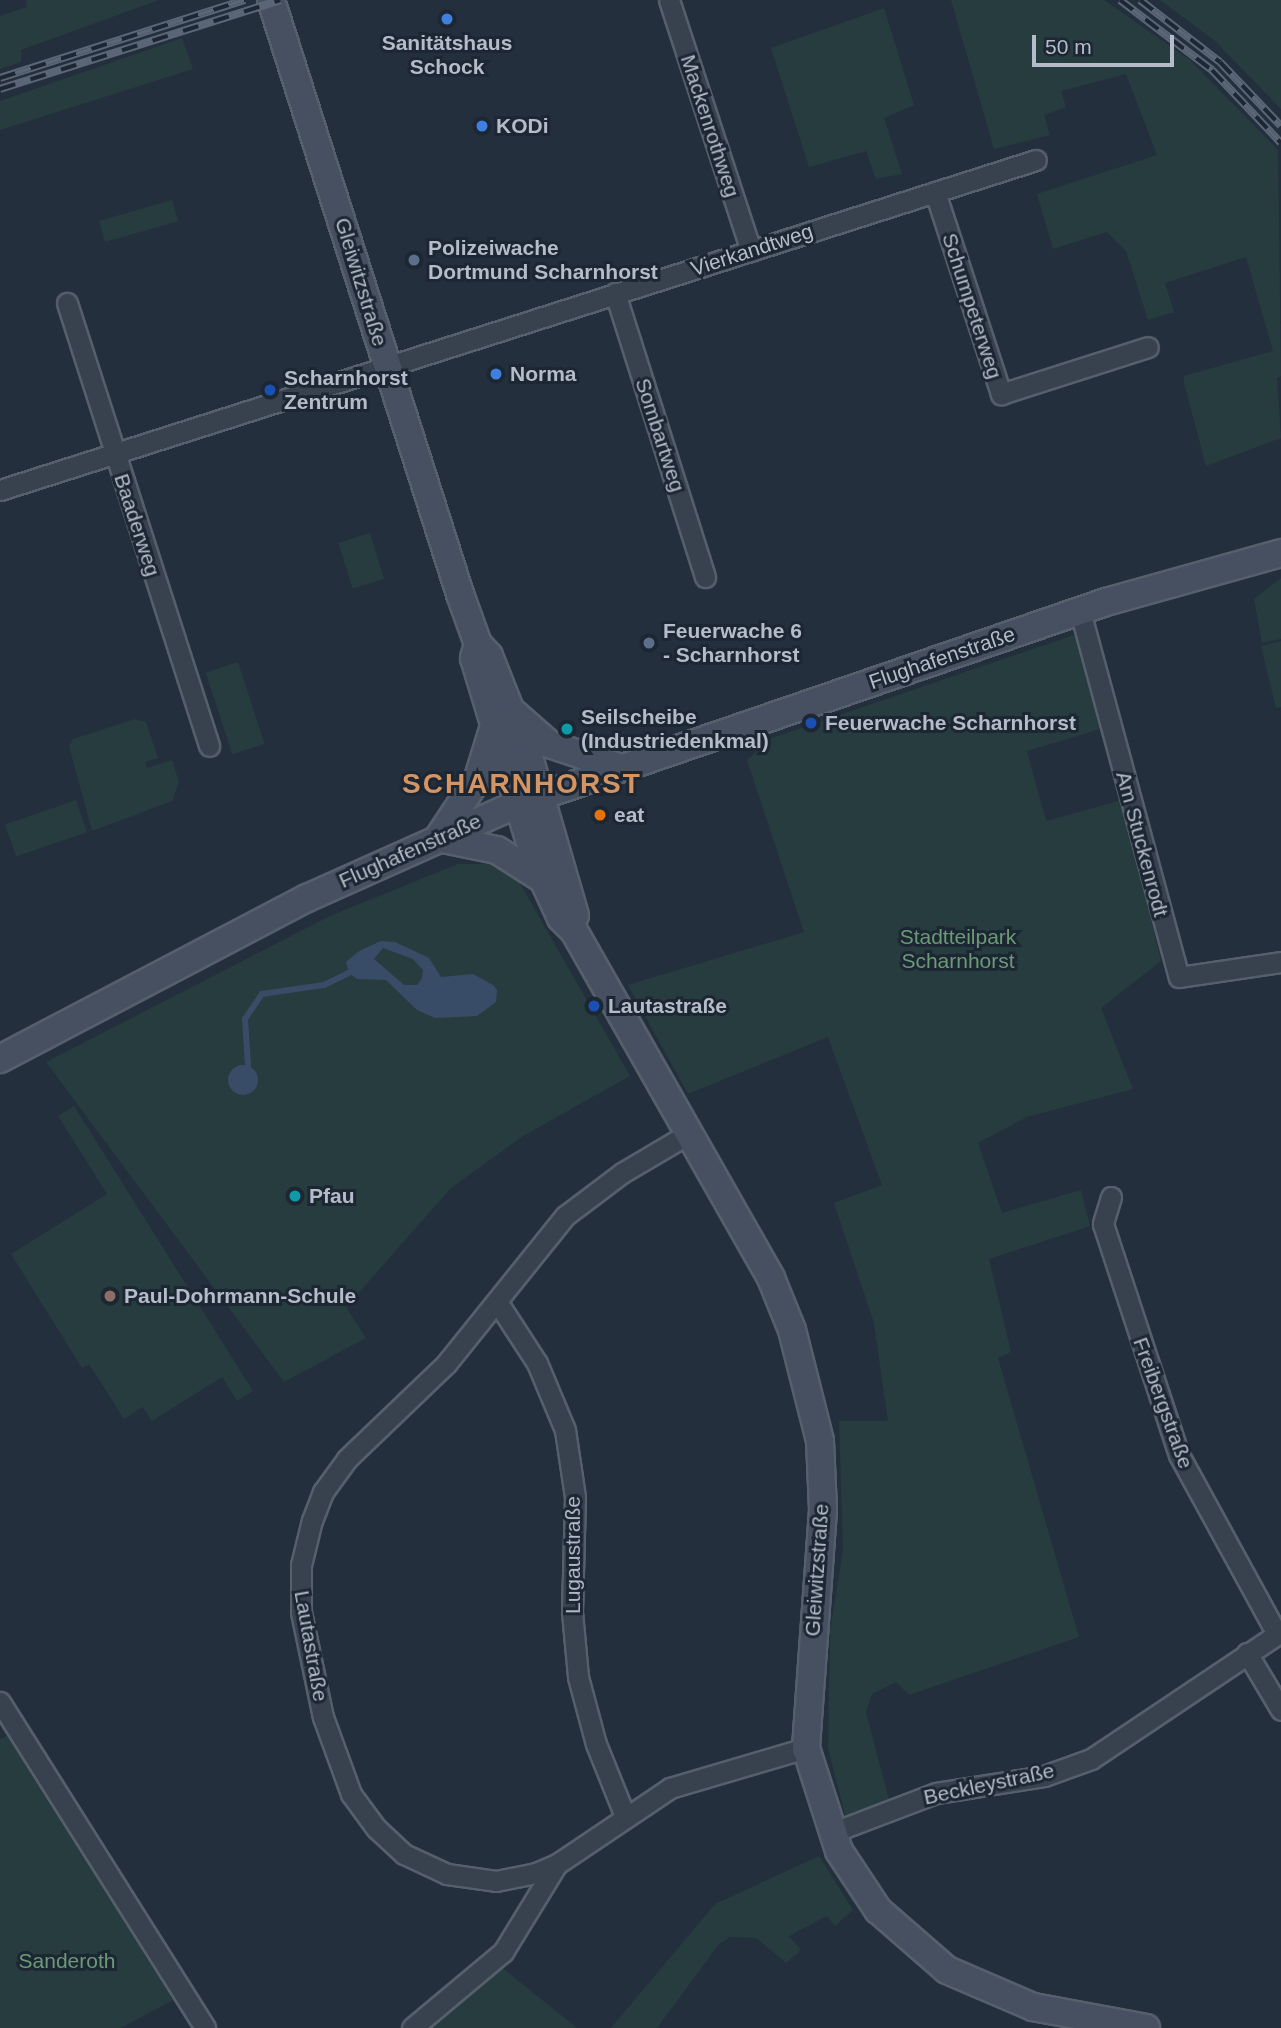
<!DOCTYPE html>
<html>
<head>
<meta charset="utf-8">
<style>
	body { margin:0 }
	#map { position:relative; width:1281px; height:2028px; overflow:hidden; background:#242f3e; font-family:Arial,sans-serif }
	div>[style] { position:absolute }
	.green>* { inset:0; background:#263c3f; transform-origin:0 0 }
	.water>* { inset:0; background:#394c67 }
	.round { border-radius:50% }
	.stream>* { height:6px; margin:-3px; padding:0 3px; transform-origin:3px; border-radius:3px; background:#394c67 }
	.roads { filter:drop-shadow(2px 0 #565f6c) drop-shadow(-2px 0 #565f6c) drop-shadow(0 2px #565f6c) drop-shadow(0 -2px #565f6c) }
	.street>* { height:19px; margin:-9.5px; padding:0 9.5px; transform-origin:9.5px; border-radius:9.5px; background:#38414e }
	.secondary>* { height:26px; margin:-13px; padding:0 13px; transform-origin:13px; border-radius:13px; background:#465061 }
	.rail>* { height:8px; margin-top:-4px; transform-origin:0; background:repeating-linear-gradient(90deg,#1d2633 0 16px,#5a6575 0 32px); box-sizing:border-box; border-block:2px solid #5a6575 }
	.dots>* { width:19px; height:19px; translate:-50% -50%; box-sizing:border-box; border:4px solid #1d2633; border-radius:50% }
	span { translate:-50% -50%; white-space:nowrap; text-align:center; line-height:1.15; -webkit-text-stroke:6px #1d2633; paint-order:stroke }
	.poi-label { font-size:21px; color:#b4bcc9; font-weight:700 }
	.left { translate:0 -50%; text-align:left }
	.street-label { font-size:21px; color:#b4bcc9 }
	.park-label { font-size:21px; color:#6b9a76 }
	.district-label { font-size:28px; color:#d59563; font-weight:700; letter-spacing:2px }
	.scale { position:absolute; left:1032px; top:35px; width:142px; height:32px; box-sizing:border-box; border:4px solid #b4bcc9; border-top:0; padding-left:9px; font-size:21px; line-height:24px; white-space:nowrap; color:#b4bcc9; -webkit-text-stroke:5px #1d2633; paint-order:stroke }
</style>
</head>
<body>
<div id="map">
	<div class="green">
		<i style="clip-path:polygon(26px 0,159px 0,21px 50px,21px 62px,0 69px,0 16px,27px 7px)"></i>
		<i style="clip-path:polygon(951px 0,1104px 0,1190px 60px,1278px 150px,1281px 376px,1277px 378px,1281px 438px,1206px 466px,1184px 383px,1184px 376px,1273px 351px,1246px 257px,1165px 283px,1174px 312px,1148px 320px,1126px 251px,1107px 232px,1053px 249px,1037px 194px,1157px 155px,1126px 74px,1061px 91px,1066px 107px,1044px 115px,1050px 135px,994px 149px)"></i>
		<i style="clip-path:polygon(1160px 0,1281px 0,1281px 109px,1214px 40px)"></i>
		<i style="clip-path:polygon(884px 8px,914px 105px,884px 118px,902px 174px,876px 179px,866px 151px,809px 167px,771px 48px)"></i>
		<i style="clip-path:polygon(182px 38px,193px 69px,0 130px,0 101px)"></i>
		<i style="left:172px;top:200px;width:22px;height:76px;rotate:74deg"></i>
		<i style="left:370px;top:533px;width:48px;height:33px;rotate:73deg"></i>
		<i style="clip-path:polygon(1281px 578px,1281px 639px,1262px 643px,1254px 599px)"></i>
		<i style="clip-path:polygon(1077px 634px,1104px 728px,1027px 751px,1046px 821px,1122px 800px,1161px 961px,1101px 1008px,1133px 1089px,1027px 1117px,978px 1143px,1002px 1213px,1081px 1190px,1090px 1226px,989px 1259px,1011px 1352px,998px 1358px,1079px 1637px,909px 1695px,896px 1682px,872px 1694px,866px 1712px,889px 1800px,845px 1815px,828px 1748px,830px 1631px,843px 1551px,839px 1421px,888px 1421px,874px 1323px,834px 1203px,882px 1185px,828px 1037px,688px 1094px,628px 985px,804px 932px,747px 760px,772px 738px)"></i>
		<i style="clip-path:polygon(1281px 641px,1281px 707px,1276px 708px,1261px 646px)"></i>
		<i style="left:238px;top:662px;width:86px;height:34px;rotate:72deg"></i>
		<i style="clip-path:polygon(135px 719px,146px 722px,158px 758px,145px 762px,147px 768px,172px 760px,179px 782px,172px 801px,92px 831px,69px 746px,73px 739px)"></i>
		<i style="left:76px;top:800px;width:34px;height:75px;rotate:71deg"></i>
		<i style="clip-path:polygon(458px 864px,493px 864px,517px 878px,630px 1076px,523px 1136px,451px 1188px,346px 1307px,366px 1338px,284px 1382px,46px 1062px,330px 916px)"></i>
		<i style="clip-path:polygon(74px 1106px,253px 1391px,237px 1401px,222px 1377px,152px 1421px,143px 1407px,124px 1419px,89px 1364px,82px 1368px,11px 1254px,107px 1194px,58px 1116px)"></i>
		<i style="clip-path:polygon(7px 1736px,173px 2000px,121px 2028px,0 2028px,0 1739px)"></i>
		<i style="clip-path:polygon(819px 1856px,853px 1910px,835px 1926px,827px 1916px,789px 1936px,801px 1950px,786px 1963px,756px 1938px,730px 1937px,719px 1944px,657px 2028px,611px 2028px,715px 1904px)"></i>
		<i style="clip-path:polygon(499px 1965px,577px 2028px,420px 2028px)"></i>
	</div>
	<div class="water">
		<i style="clip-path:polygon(evenodd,395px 942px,429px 958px,441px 977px,473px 974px,493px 985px,497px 990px,496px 1002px,477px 1016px,435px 1018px,417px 1010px,386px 980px,357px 979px,349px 973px,346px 962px,359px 951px,381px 941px,395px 942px,383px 948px,413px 959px,423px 970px,422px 978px,417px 985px,404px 985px,374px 959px,383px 948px)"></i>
		<i class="round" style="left:228px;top:1065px;width:30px;height:30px"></i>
	</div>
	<div class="stream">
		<i style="left:248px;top:1065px;width:46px;rotate:-93.7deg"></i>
		<i style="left:245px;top:1019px;width:30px;rotate:-56deg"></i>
		<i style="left:262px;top:994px;width:63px;rotate:-8.3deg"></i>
		<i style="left:324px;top:985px;width:28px;rotate:-26deg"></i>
	</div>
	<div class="roads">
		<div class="street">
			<i style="left:669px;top:0;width:264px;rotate:71.9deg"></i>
			<i style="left:935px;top:192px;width:213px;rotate:71.9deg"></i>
			<i style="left:1001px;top:394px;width:154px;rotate:-17.7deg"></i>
			<i style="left:615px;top:293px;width:298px;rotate:72.4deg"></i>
			<i style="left:67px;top:303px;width:465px;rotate:72.2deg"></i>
			<i style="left:0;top:490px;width:1087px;rotate:-17.67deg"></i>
			<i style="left:1080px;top:611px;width:379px;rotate:74.9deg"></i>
			<i style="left:1179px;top:977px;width:103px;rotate:-8.4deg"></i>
			<i style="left:688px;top:1134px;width:77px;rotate:149.4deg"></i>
			<i style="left:622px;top:1173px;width:71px;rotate:143deg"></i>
			<i style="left:565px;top:1216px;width:189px;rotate:128.8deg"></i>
			<i style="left:447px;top:1363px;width:139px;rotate:136.2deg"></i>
			<i style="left:347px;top:1459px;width:41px;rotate:126deg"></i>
			<i style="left:323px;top:1492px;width:30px;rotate:111deg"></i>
			<i style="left:312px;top:1520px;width:46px;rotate:103.7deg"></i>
			<i style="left:301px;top:1565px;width:47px;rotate:90deg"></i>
			<i style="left:301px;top:1612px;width:107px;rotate:78.2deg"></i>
			<i style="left:323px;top:1717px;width:82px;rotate:70deg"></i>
			<i style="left:351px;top:1794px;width:42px;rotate:53.7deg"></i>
			<i style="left:376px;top:1828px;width:38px;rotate:43deg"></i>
			<i style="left:404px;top:1854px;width:47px;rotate:24.9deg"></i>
			<i style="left:447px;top:1874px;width:49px;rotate:8.1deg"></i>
			<i style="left:496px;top:1881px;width:41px;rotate:-11.3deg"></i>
			<i style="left:536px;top:1873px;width:23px;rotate:-23deg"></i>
			<i style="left:557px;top:1864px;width:136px;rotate:-33.9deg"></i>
			<i style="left:670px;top:1788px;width:142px;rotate:-16.4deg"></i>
			<i style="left:1111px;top:1197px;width:28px;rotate:107deg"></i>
			<i style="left:1103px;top:1224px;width:243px;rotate:71.8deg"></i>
			<i style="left:1179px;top:1455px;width:204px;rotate:61.3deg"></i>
			<i style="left:498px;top:1303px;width:72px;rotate:57deg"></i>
			<i style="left:537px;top:1363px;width:73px;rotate:67.3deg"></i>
			<i style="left:565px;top:1430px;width:68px;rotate:81.5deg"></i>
			<i style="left:575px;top:1497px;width:115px;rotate:91.5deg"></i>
			<i style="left:572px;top:1612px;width:65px;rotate:84.7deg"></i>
			<i style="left:578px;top:1677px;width:69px;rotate:75deg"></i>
			<i style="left:596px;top:1744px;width:78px;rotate:68.1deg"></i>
			<i style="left:1247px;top:1653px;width:66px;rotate:59.2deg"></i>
			<i style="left:0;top:1702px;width:385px;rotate:57.8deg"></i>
			<i style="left:831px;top:1833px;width:112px;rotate:-20.9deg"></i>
			<i style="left:936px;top:1793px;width:109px;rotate:-8.9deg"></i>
			<i style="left:1044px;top:1776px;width:50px;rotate:-19.9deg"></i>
			<i style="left:1091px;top:1759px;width:229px;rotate:-33.8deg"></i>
			<i style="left:412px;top:2028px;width:119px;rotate:-39.9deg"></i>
			<i style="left:503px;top:1952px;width:103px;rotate:-58.5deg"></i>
		</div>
		<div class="secondary">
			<i style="left:271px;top:0;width:623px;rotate:72.35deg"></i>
			<i style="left:460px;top:594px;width:53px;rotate:70.2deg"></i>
			<i style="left:478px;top:644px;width:16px;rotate:47deg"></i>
			<i style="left:489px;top:656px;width:109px;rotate:68.4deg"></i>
			<i style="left:529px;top:757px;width:165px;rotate:73.8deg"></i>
			<i style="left:478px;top:644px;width:15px;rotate:106deg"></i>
			<i style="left:474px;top:658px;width:217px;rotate:73.1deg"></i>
			<i style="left:537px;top:866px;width:57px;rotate:65.2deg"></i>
			<i style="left:561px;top:918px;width:18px;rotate:45deg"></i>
			<i style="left:574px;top:931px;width:399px;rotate:60.4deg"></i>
			<i style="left:771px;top:1278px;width:56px;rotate:68deg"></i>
			<i style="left:792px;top:1330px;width:114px;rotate:75.8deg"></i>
			<i style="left:820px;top:1441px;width:69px;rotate:87.5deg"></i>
			<i style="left:823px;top:1510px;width:239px;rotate:94.1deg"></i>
			<i style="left:806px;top:1748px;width:108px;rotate:72.2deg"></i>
			<i style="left:839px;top:1851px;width:71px;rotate:56.5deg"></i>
			<i style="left:878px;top:1910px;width:91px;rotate:41deg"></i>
			<i style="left:947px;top:1970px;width:94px;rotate:23.3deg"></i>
			<i style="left:1033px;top:2007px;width:115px;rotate:10.5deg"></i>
			<i style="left:515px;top:714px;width:45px;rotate:41.4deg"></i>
			<i style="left:549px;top:744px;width:73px;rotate:18.4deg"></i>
			<i style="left:439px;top:837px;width:71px;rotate:-56.5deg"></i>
			<i style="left:478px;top:778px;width:51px;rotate:-73deg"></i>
			<i style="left:438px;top:838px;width:60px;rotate:11.5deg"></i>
			<i style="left:497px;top:850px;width:52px;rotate:32.5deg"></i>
			<i style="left:0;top:1059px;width:347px;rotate:-27.7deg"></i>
			<i style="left:307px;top:898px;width:228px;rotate:-24.1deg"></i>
			<i style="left:515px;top:805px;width:625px;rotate:-18.96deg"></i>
			<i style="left:1106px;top:602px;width:182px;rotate:-15.6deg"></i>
		</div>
	</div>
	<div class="rail">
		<i style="left:1120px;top:0;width:116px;rotate:37.3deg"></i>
		<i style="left:1212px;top:70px;width:100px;rotate:46.6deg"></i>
		<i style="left:1140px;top:0;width:101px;rotate:37.8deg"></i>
		<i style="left:1220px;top:62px;width:88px;rotate:46.4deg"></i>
		<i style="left:0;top:78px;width:257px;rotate:-17.7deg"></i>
		<i style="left:0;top:89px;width:294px;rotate:-17.6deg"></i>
	</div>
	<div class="dots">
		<i style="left:447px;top:19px;background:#3f7fe0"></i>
		<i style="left:482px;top:126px;background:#3f7fe0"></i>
		<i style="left:414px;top:260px;background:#5c6f8a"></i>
		<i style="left:496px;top:374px;background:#3f7fe0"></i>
		<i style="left:270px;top:390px;background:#1a4fb4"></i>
		<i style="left:649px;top:643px;background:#5c6f8a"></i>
		<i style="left:811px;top:723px;background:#1a4fb4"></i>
		<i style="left:567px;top:729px;background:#0f9aa8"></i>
		<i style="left:600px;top:815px;background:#e8710a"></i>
		<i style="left:594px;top:1006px;background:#1a4fb4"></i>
		<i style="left:295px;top:1196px;background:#0f9aa8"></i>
		<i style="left:110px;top:1296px;background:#8d6e63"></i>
	</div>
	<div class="poi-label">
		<span style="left:447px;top:55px">Sanitätshaus<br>Schock</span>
		<span class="left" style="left:496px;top:126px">KODi</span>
		<span class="left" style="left:428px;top:260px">Polizeiwache<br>Dortmund Scharnhorst</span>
		<span class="left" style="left:510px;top:374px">Norma</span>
		<span class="left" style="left:284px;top:390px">Scharnhorst<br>Zentrum</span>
		<span class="left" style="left:663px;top:643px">Feuerwache 6<br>- Scharnhorst</span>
		<span class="left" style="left:581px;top:729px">Seilscheibe<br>(Industriedenkmal)</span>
		<span class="left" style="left:825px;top:723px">Feuerwache Scharnhorst</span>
		<span class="left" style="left:614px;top:815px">eat</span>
		<span class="left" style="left:608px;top:1006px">Lautastraße</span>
		<span class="left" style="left:309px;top:1196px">Pfau</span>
		<span class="left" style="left:124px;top:1296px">Paul-Dohrmann-Schule</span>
	</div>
	<div class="street-label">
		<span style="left:710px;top:126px;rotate:72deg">Mackenrothweg</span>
		<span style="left:752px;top:250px;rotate:-18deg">Vierkandtweg</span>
		<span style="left:361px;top:282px;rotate:73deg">Gleiwitzstraße</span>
		<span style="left:972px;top:306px;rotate:72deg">Schumpeterweg</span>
		<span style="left:660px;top:435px;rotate:72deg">Sombartweg</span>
		<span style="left:137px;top:525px;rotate:72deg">Baaderweg</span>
		<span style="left:942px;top:658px;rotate:-19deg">Flughafenstraße</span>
		<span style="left:1142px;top:844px;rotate:75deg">Am Stuckenrodt</span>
		<span style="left:410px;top:851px;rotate:-24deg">Flughafenstraße</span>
		<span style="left:1163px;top:1403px;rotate:70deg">Freibergstraße</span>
		<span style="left:573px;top:1555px;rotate:-90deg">Lugaustraße</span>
		<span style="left:817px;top:1570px;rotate:-86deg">Gleiwitzstraße</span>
		<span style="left:311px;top:1646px;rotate:80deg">Lautastraße</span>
		<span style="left:989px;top:1784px;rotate:-12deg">Beckleystraße</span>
	</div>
	<div class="park-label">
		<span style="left:958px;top:949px">Stadtteilpark<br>Scharnhorst</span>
		<span style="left:67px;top:1961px">Sanderoth</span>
	</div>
	<div class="district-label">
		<span style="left:522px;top:784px">SCHARNHORST</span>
	</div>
	<div class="scale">50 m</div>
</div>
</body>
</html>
